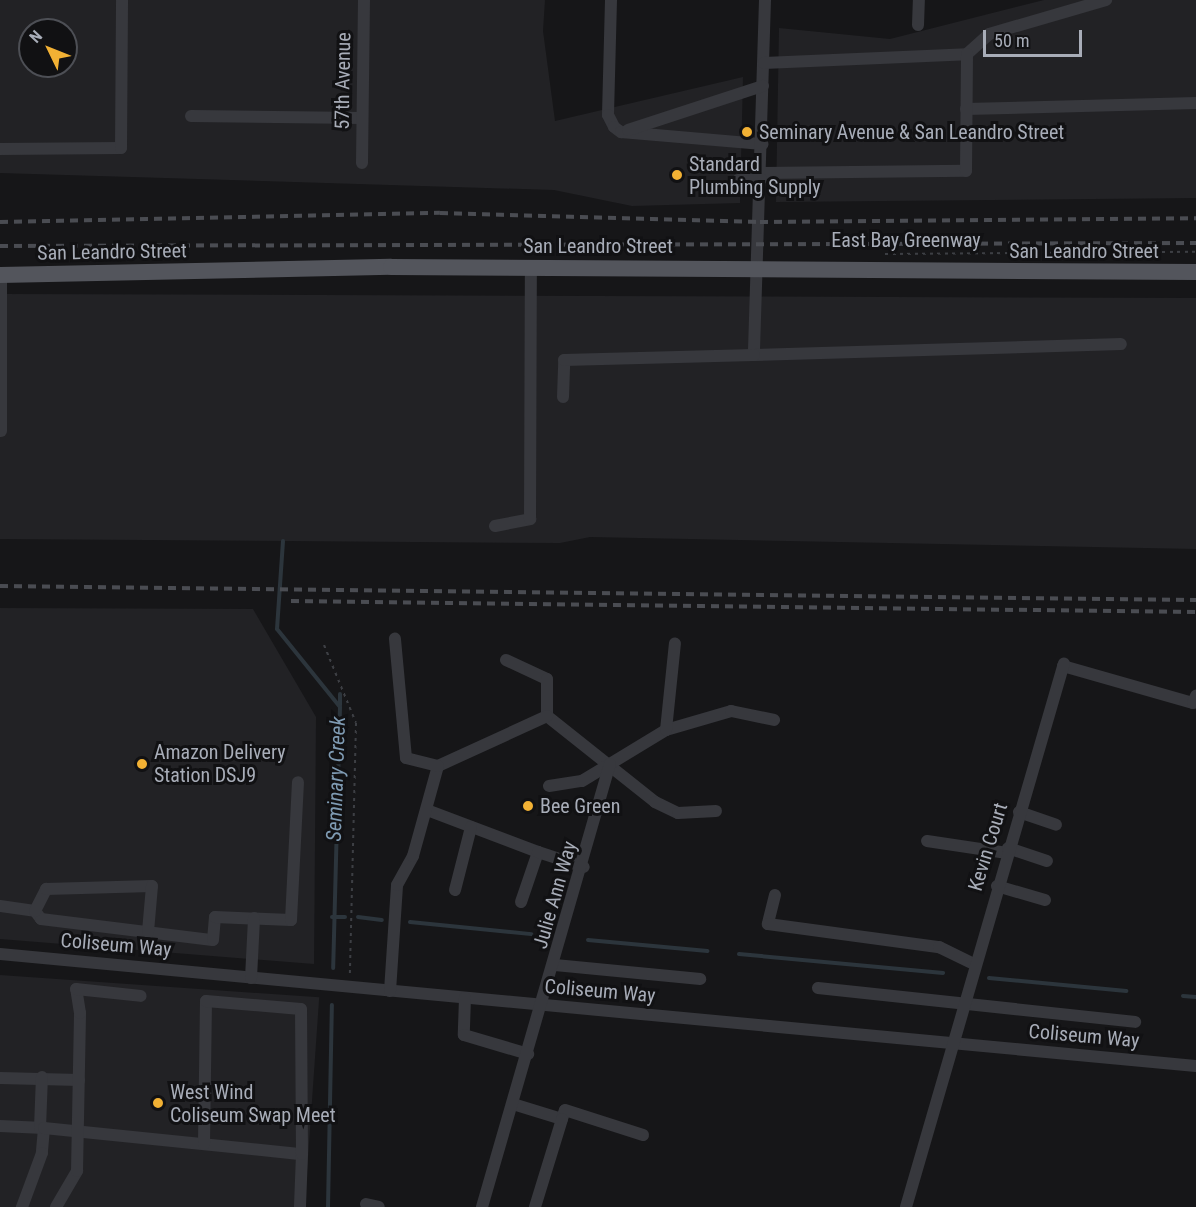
<!DOCTYPE html>
<html>
<head>
<meta charset="utf-8">
<style>
	body { margin:0 }
	#map { position:relative; width:1196px; height:1207px; overflow:hidden; background:#161618; font-family:"Roboto Condensed",sans-serif }
	div>[style] { position:absolute }
	.built>* { inset:0; background:#222225; transform-origin:0 0 }
	.stream>* { height:4px; margin:-2px; padding:0 2px; transform-origin:2px; border-radius:2px; background:#2c353c }
	.path>* { height:2px; margin-top:-1px; transform-origin:0; background:repeating-linear-gradient(90deg,#3d3f44 0 3px,transparent 0 7.5px) }
	.minor>* { height:12px; margin:-6px; padding:0 6px; transform-origin:6px; border-radius:6px; background:#37383d }
	.major>* { height:16px; margin:-8px; padding:0 8px; transform-origin:8px; border-radius:8px; background:#53555c }
	.rail>* { height:4px; margin-top:-2px; transform-origin:0; background:repeating-linear-gradient(90deg,#4a4c52 0 8px,transparent 0 14px) }
	.dots>* { width:16px; height:16px; translate:-50% -50%; box-sizing:border-box; border:3px solid #111113; border-radius:50% }
	span { translate:-50% -50%; white-space:nowrap; text-align:center; line-height:1.15; -webkit-text-stroke:6px #111113; paint-order:stroke }
	.street-label { font-size:20px; color:#a8adb8 }
	.poi-label { font-size:20px; color:#a8adb8 }
	.left { translate:0 -50%; text-align:left }
	.water-label { font-size:21px; color:#7f9bb3; font-style:italic }
	.north { position:absolute; left:18px; top:18px; width:60px; height:60px; box-sizing:border-box; background:#111113; border:2px solid #4d4f55; border-radius:50%; rotate:313deg; font-size:16px; font-weight:700; line-height:24px; text-align:center; color:#a8adb8 }
	.north::after { content:''; display:block; margin:auto; width:21px; height:27px; background:#f2b134; clip-path:polygon(50% 0,100% 100%,50% 72%,0 100%) }
	.scale { position:absolute; left:983px; top:30px; width:99px; height:27px; box-sizing:border-box; border:3px solid #a8adb8; border-top:0; padding-left:8px; font-size:18px; line-height:21px; white-space:nowrap; color:#a8adb8; -webkit-text-stroke:4px #111113; paint-order:stroke }
</style>
</head>
<body>
<div id="map">
	<div class="built">
		<i style="clip-path:polygon(evenodd,0 0,545px 0,543px 31px,555px 121px,743px 77px,740px 203px,632px 206px,554px 190px,0 173px,0 0,30px 30px,66px 30px,66px 66px,30px 66px,30px 30px)"></i>
		<i style="clip-path:polygon(1044px 0,1196px 0,1196px 198px,776px 202px,779px 28px,890px 39px)"></i>
		<i style="clip-path:polygon(0 294px,1196px 298px,1196px 549px,590px 537px,560px 543px,0 539px)"></i>
		<i style="clip-path:polygon(0 608px,253px 609px,316px 717px,314px 964px,0 939px)"></i>
		<i style="left:0;top:975px;width:320px;height:232px;rotate:4deg"></i>
	</div>
	<div class="stream">
		<i style="left:283px;top:541px;width:88px;rotate:93.9deg"></i>
		<i style="left:277px;top:629px;width:100px;rotate:51.1deg"></i>
		<i style="left:340px;top:707px;width:261px;rotate:91.5deg"></i>
		<i style="left:340px;top:705px;width:11px;rotate:-90deg"></i>
		<i style="left:332px;top:917px;width:13px"></i>
		<i style="left:358px;top:917px;width:24px;rotate:7deg"></i>
		<i style="left:410px;top:922px;width:122px;rotate:5.7deg"></i>
		<i style="left:588px;top:940px;width:120px;rotate:5.3deg"></i>
		<i style="left:739px;top:954px;width:205px;rotate:5.3deg"></i>
		<i style="left:989px;top:978px;width:138px;rotate:5.4deg"></i>
		<i style="left:1183px;top:996px;width:13px;rotate:4deg"></i>
		<i style="left:328px;top:1207px;width:202px;rotate:-88.9deg"></i>
	</div>
	<div class="path">
		<i style="left:885px;top:254px;width:311px;rotate:-0.4deg"></i>
		<i style="left:324px;top:645px;width:84px;rotate:67.7deg"></i>
		<i style="left:356px;top:723px;width:252px;rotate:91.4deg"></i>
	</div>
	<div class="minor">
		<i style="left:611px;top:0;width:115px;rotate:91.5deg"></i>
		<i style="left:608px;top:115px;width:13px;rotate:63deg"></i>
		<i style="left:614px;top:127px;width:9px;rotate:36deg"></i>
		<i style="left:621px;top:132px;width:142px;rotate:4.9deg"></i>
		<i style="left:765px;top:0;width:355px;rotate:91.8deg"></i>
		<i style="left:754px;top:355px;width:367px;rotate:-1.7deg"></i>
		<i style="left:918px;top:25px;width:25px;rotate:-88deg"></i>
		<i style="left:764px;top:63px;width:203px;rotate:-2.5deg"></i>
		<i style="left:967px;top:54px;width:30px;rotate:-42deg"></i>
		<i style="left:989px;top:34px;width:122px;rotate:-16.2deg"></i>
		<i style="left:966px;top:109px;width:230px;rotate:-1.5deg"></i>
		<i style="left:191px;top:116px;width:171px;rotate:0.7deg"></i>
		<i style="left:628px;top:130px;width:142px;rotate:-18.1deg"></i>
		<i style="left:0;top:149px;width:121px;rotate:-0.5deg"></i>
		<i style="left:121px;top:148px;width:148px;rotate:-89.6deg"></i>
		<i style="left:362px;top:163px;width:163px;rotate:-89.3deg"></i>
		<i style="left:761px;top:173px;width:205px;rotate:-0.6deg"></i>
		<i style="left:966px;top:171px;width:117px;rotate:-89.5deg"></i>
		<i style="left:738px;top:180px;width:23px;rotate:-2deg"></i>
		<i style="left:563px;top:397px;width:37px;rotate:-88deg"></i>
		<i style="left:564px;top:360px;width:190px;rotate:-1.5deg"></i>
		<i style="left:1px;top:431px;width:156px;rotate:-90deg"></i>
		<i style="left:495px;top:526px;width:36px;rotate:-11deg"></i>
		<i style="left:530px;top:519px;width:252px;rotate:-89.8deg"></i>
		<i style="left:506px;top:660px;width:45px;rotate:24.9deg"></i>
		<i style="left:547px;top:679px;width:37px;rotate:90deg"></i>
		<i style="left:547px;top:716px;width:138px;rotate:38.5deg"></i>
		<i style="left:655px;top:802px;width:25px;rotate:26deg"></i>
		<i style="left:678px;top:813px;width:38px;rotate:-3deg"></i>
		<i style="left:1063px;top:666px;width:135px;rotate:15.9deg"></i>
		<i style="left:1193px;top:703px;width:8px;rotate:-67deg"></i>
		<i style="left:666px;top:730px;width:68px;rotate:-16.3deg"></i>
		<i style="left:731px;top:711px;width:44px;rotate:11.8deg"></i>
		<i style="left:438px;top:766px;width:120px;rotate:-24.6deg"></i>
		<i style="left:549px;top:786px;width:33px;rotate:-9deg"></i>
		<i style="left:582px;top:781px;width:98px;rotate:-31.3deg"></i>
		<i style="left:666px;top:730px;width:87px;rotate:-84.1deg"></i>
		<i style="left:427px;top:810px;width:119px;rotate:20.7deg"></i>
		<i style="left:1019px;top:812px;width:39px;rotate:19deg"></i>
		<i style="left:927px;top:841px;width:81px;rotate:8.5deg"></i>
		<i style="left:1008px;top:848px;width:41px;rotate:18.4deg"></i>
		<i style="left:997px;top:886px;width:50px;rotate:16.3deg"></i>
		<i style="left:455px;top:890px;width:65px;rotate:-75.7deg"></i>
		<i style="left:775px;top:895px;width:30px;rotate:104deg"></i>
		<i style="left:768px;top:924px;width:173px;rotate:7.7deg"></i>
		<i style="left:939px;top:947px;width:39px;rotate:26deg"></i>
		<i style="left:521px;top:902px;width:53px;rotate:-71.2deg"></i>
		<i style="left:538px;top:852px;width:48px;rotate:18.1deg"></i>
		<i style="left:0;top:906px;width:35px;rotate:8deg"></i>
		<i style="left:35px;top:911px;width:10px;rotate:53deg"></i>
		<i style="left:41px;top:919px;width:173px;rotate:7deg"></i>
		<i style="left:213px;top:940px;width:23px;rotate:-85deg"></i>
		<i style="left:215px;top:917px;width:76px;rotate:2.3deg"></i>
		<i style="left:291px;top:920px;width:138px;rotate:-87.1deg"></i>
		<i style="left:35px;top:911px;width:25px;rotate:-63deg"></i>
		<i style="left:46px;top:889px;width:106px;rotate:-1.6deg"></i>
		<i style="left:152px;top:886px;width:46px;rotate:95deg"></i>
		<i style="left:0;top:954px;width:1201px;rotate:5.35deg"></i>
		<i style="left:555px;top:965px;width:146px;rotate:5.5deg"></i>
		<i style="left:251px;top:978px;width:60px;rotate:-87.1deg"></i>
		<i style="left:818px;top:988px;width:319px;rotate:6.1deg"></i>
		<i style="left:390px;top:991px;width:106px;rotate:-86.2deg"></i>
		<i style="left:397px;top:885px;width:33px;rotate:-61deg"></i>
		<i style="left:413px;top:856px;width:93px;rotate:-74.5deg"></i>
		<i style="left:438px;top:766px;width:33px;rotate:-166deg"></i>
		<i style="left:406px;top:758px;width:120px;rotate:-95.3deg"></i>
		<i style="left:465px;top:998px;width:37px;rotate:92deg"></i>
		<i style="left:464px;top:1035px;width:67px;rotate:16.5deg"></i>
		<i style="left:0;top:1078px;width:79px;rotate:1.5deg"></i>
		<i style="left:513px;top:1104px;width:51px;rotate:17deg"></i>
		<i style="left:562px;top:1119px;width:9px;rotate:-72deg"></i>
		<i style="left:565px;top:1110px;width:82px;rotate:17.8deg"></i>
		<i style="left:0;top:1126px;width:44px;rotate:2.6deg"></i>
		<i style="left:44px;top:1128px;width:25px;rotate:95deg"></i>
		<i style="left:42px;top:1153px;width:58px;rotate:110.3deg"></i>
		<i style="left:40px;top:1128px;width:51px;rotate:-87.8deg"></i>
		<i style="left:44px;top:1128px;width:259px;rotate:5.8deg"></i>
		<i style="left:302px;top:1154px;width:53px;rotate:92.2deg"></i>
		<i style="left:204px;top:1144px;width:143px;rotate:-89.2deg"></i>
		<i style="left:206px;top:1001px;width:95px;rotate:4.8deg"></i>
		<i style="left:301px;top:1009px;width:145px;rotate:89.6deg"></i>
		<i style="left:366px;top:1204px;width:13px;rotate:13deg"></i>
		<i style="left:56px;top:1207px;width:42px;rotate:-59.7deg"></i>
		<i style="left:77px;top:1171px;width:158px;rotate:-88.9deg"></i>
		<i style="left:80px;top:1013px;width:24px;rotate:-99deg"></i>
		<i style="left:76px;top:989px;width:65px;rotate:6.1deg"></i>
		<i style="left:482px;top:1207px;width:461px;rotate:-73.9deg"></i>
		<i style="left:535px;top:1207px;width:92px;rotate:-72.9deg"></i>
		<i style="left:906px;top:1207px;width:566px;rotate:-73.8deg"></i>
	</div>
	<div class="major">
		<i style="left:0;top:275px;width:391px;rotate:-1.2deg"></i>
		<i style="left:391px;top:267px;width:805px;rotate:0.36deg"></i>
	</div>
	<div class="rail">
		<i style="left:0;top:222px;width:440px;rotate:-1.2deg"></i>
		<i style="left:440px;top:213px;width:320px;rotate:1.6deg"></i>
		<i style="left:760px;top:222px;width:436px;rotate:-0.5deg"></i>
		<i style="left:0;top:246px;width:1196px;rotate:-0.14deg"></i>
		<i style="left:0;top:586px;width:1196px;rotate:0.67deg"></i>
		<i style="left:291px;top:601px;width:905px;rotate:0.7deg"></i>
	</div>
	<div class="dots">
		<i style="left:747px;top:132px;background:#f2b134"></i>
		<i style="left:677px;top:175px;background:#f2b134"></i>
		<i style="left:142px;top:764px;background:#f2b134"></i>
		<i style="left:528px;top:806px;background:#f2b134"></i>
		<i style="left:158px;top:1103px;background:#f2b134"></i>
	</div>
	<div class="street-label">
		<span style="left:343px;top:81px;rotate:-89deg">57th Avenue</span>
		<span style="left:906px;top:240px">East Bay Greenway</span>
		<span style="left:598px;top:246px">San Leandro Street</span>
		<span style="left:1084px;top:251px">San Leandro Street</span>
		<span style="left:112px;top:252px;rotate:-1deg">San Leandro Street</span>
		<span style="left:988px;top:847px;rotate:-73deg">Kevin Court</span>
		<span style="left:555px;top:895px;rotate:-74deg">Julie Ann Way</span>
		<span style="left:116px;top:945px;rotate:5deg">Coliseum Way</span>
		<span style="left:600px;top:991px;rotate:5deg">Coliseum Way</span>
		<span style="left:1084px;top:1036px;rotate:5deg">Coliseum Way</span>
	</div>
	<div class="poi-label">
		<span class="left" style="left:759px;top:132px">Seminary Avenue &amp; San Leandro Street</span>
		<span class="left" style="left:689px;top:176px">Standard<br>Plumbing Supply</span>
		<span class="left" style="left:154px;top:764px">Amazon Delivery<br>Station DSJ9</span>
		<span class="left" style="left:540px;top:806px">Bee Green</span>
		<span class="left" style="left:170px;top:1104px">West Wind<br>Coliseum Swap Meet</span>
	</div>
	<div class="water-label">
		<span style="left:336px;top:779px;rotate:-88deg">Seminary Creek</span>
	</div>
	<div class="north">N</div>
	<div class="scale">50 m</div>
</div>
</body>
</html>
